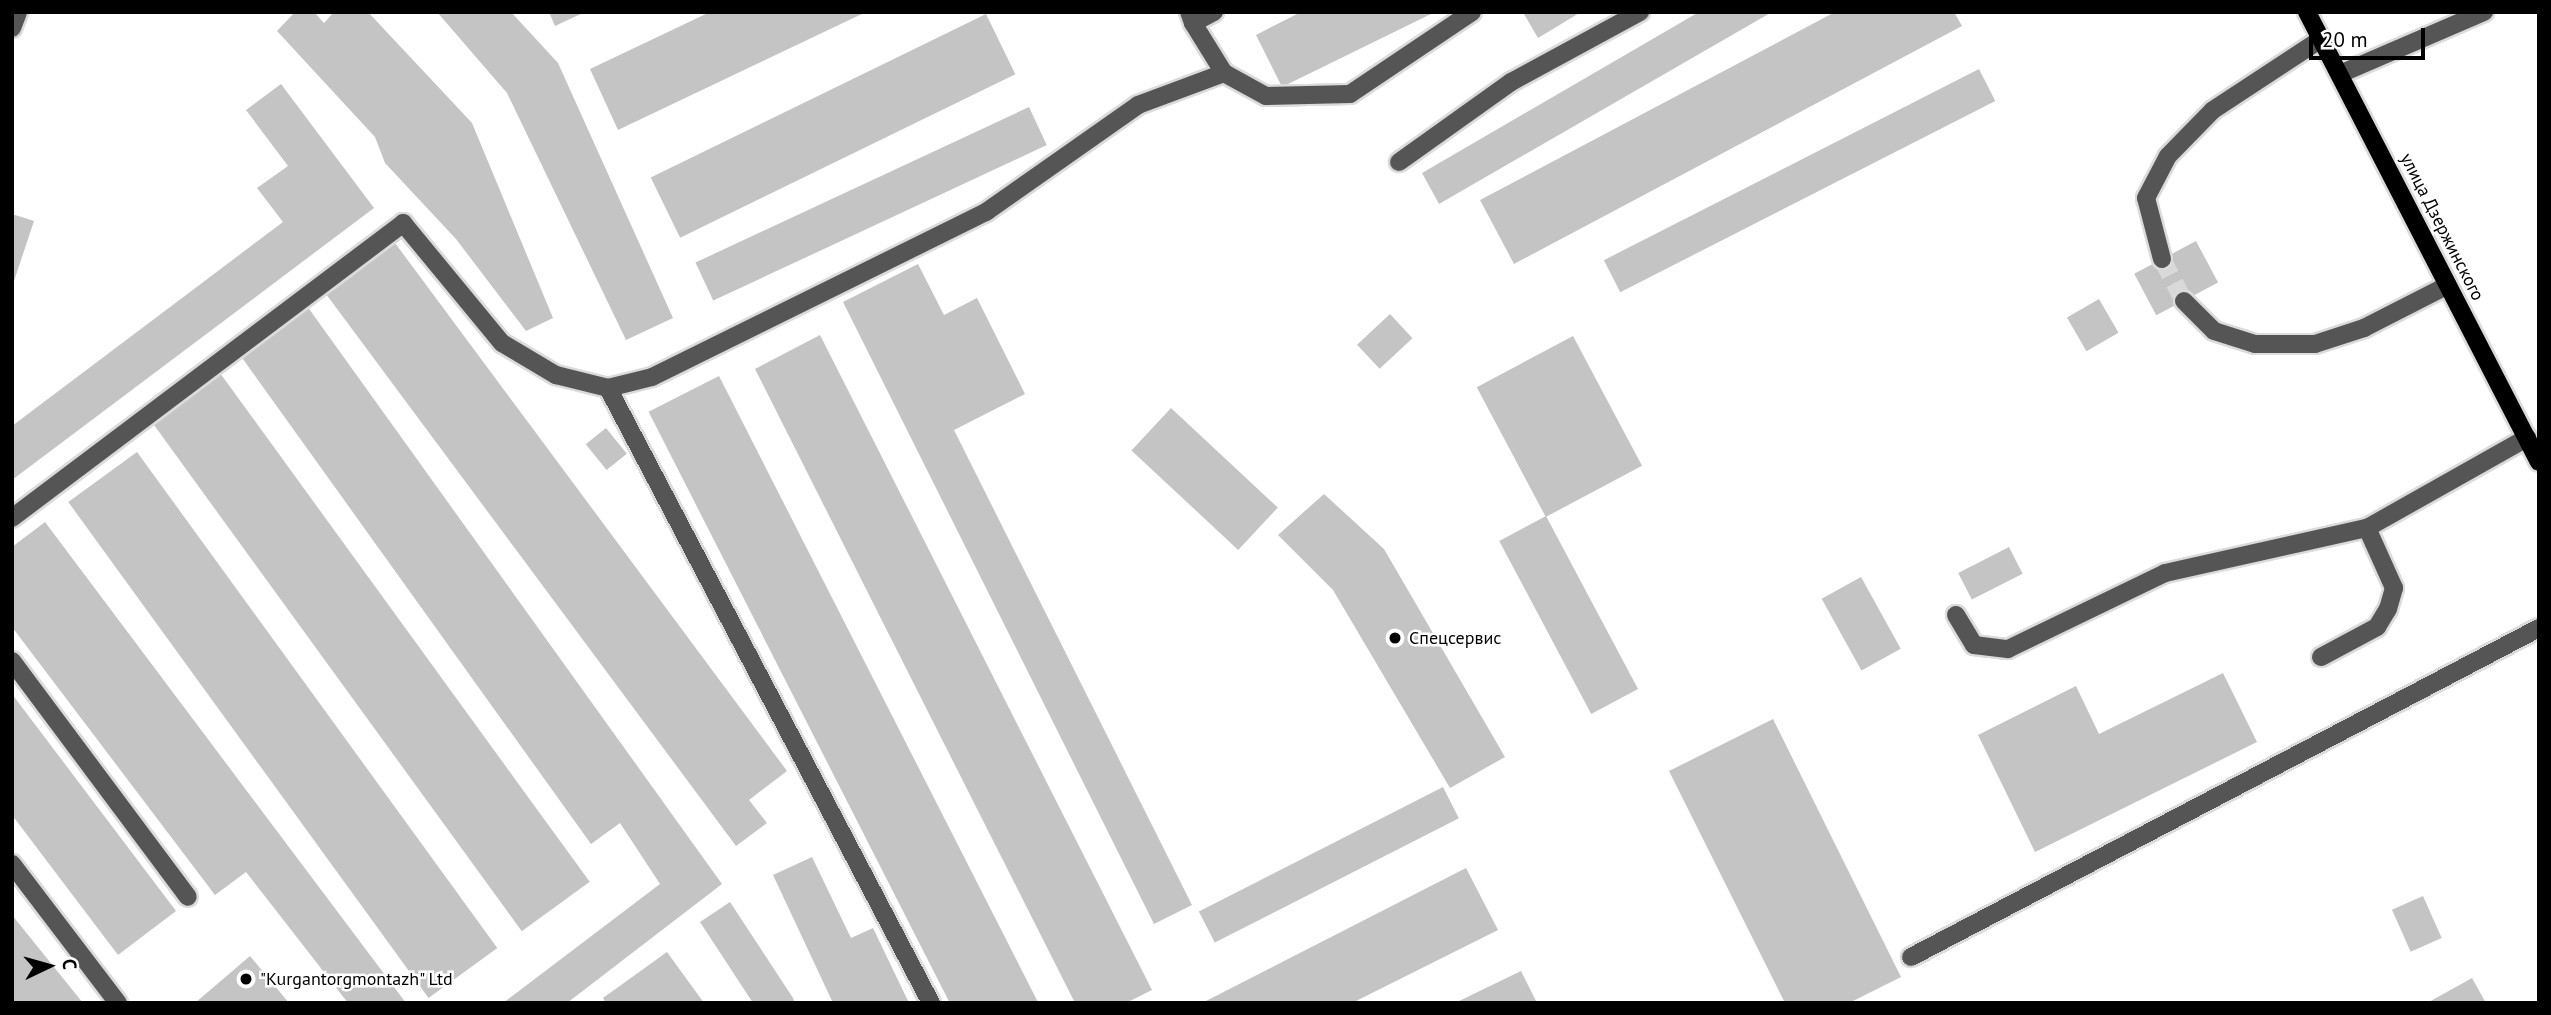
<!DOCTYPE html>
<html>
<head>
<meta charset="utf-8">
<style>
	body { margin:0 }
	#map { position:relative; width:2551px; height:1015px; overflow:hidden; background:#fff; font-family:"PT Sans",sans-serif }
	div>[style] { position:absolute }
	.building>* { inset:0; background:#c4c4c4; transform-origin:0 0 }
	.minor-tunnel>* { height:18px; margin-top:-9px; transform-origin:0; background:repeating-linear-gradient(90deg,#d9d9d9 0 18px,transparent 0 27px) }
	.roads { filter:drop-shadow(2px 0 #dbdbdb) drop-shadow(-2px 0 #dbdbdb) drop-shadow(0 2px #dbdbdb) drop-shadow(0 -2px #dbdbdb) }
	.minor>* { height:18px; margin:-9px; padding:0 9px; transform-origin:9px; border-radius:9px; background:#555 }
	.major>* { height:18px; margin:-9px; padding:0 9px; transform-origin:9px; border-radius:9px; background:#000 }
	.dots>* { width:19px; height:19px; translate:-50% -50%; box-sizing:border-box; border:4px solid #fff; border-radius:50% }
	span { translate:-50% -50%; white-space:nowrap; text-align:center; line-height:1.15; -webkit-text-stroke:5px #fff; paint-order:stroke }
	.street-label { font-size:18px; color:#000 }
	.poi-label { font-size:18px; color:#000 }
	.left { translate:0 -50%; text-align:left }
	.frame { position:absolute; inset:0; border:14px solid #000; pointer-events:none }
	.north { position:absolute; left:14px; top:931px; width:70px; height:70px; -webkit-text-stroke:5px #fff; paint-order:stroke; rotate:85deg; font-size:19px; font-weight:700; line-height:28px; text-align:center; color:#000 }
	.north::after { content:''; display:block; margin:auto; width:24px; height:32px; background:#000; clip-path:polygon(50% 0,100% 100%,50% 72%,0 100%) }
	.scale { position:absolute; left:2309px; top:28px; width:116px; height:32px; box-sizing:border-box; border:4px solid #000; border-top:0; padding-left:9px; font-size:21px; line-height:24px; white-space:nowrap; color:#000; -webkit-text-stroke:5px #fff; paint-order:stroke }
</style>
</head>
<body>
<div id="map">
	<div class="building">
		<i style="clip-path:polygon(295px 12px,314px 12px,324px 23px,334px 12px,368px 12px,472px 123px,553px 318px,526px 331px,456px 239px,385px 163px,375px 137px,277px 31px)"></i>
		<i style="clip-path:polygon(437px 12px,511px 12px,558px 63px,673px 318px,626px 340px,507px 93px)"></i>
		<i style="clip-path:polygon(549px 12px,585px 12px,555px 26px)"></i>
		<i style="clip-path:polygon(710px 12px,866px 12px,618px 130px,590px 69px)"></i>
		<i style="clip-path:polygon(1301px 12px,1435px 12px,1282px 87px,1256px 35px)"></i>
		<i style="clip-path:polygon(1581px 12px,1538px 38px,1524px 14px,1527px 12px)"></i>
		<i style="clip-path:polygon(1699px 12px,1772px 12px,1439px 204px,1422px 173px)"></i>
		<i style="clip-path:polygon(1835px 12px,1954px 12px,1962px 26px,1514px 264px,1480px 200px)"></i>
		<i style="left:986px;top:14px;width:67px;height:373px;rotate:64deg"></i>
		<i style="left:1979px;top:69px;width:36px;height:421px;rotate:63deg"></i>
		<i style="clip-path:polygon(281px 84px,374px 208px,12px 480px,12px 426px,283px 222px,257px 188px,288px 166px,246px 110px)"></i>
		<i style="left:1029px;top:107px;width:42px;height:368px;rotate:65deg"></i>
		<i style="clip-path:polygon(12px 214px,34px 221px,13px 284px,12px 284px)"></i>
		<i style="left:2196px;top:241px;width:47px;height:70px;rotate:62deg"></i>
		<i style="clip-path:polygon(395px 243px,787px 771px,749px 800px,767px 823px,736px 846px,326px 294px)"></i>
		<i style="clip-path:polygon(918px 264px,944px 315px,977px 298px,1025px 394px,954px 430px,1192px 905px,1154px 924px,843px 302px)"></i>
		<i style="left:2099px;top:299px;width:39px;height:37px;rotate:60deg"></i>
		<i style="clip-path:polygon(307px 306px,722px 884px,567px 1003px,503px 1003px,660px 884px,620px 823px,591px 844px,240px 355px)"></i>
		<i style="left:1390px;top:314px;width:33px;height:45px;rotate:47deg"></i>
		<i style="clip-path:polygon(820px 335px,1152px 990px,1126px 1003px,1075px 1003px,755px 369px)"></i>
		<i style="left:1573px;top:336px;width:147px;height:109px;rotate:62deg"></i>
		<i style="left:220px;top:373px;width:629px;height:84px;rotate:54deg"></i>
		<i style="left:719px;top:376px;width:703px;height:79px;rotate:63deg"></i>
		<i style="left:1171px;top:408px;width:146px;height:58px;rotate:43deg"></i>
		<i style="left:606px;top:428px;width:33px;height:26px;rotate:51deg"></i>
		<i style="left:137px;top:452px;width:613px;height:85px;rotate:54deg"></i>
		<i style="clip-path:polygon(1324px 494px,1384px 549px,1505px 757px,1450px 788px,1333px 590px,1278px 535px)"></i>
		<i style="left:1546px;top:516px;width:196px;height:53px;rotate:62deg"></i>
		<i style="clip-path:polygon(45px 522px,406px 1003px,348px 1003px,246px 872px,215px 895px,12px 627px,12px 547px)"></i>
		<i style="left:2009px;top:547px;width:30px;height:57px;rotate:63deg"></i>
		<i style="left:1861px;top:577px;width:82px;height:45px;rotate:61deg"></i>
		<i style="clip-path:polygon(2223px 673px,2257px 742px,2035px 852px,1978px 735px,2076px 686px,2099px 734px)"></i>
		<i style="clip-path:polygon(12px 694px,176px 911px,118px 955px,12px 815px)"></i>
		<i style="clip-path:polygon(1773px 719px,1901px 977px,1849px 1003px,1785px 1003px,1669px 771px)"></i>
		<i style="left:1443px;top:787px;width:35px;height:274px;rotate:63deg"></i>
		<i style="clip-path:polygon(812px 857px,851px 938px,873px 928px,909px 1003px,833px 1003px,773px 875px)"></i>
		<i style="clip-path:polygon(1466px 868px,1498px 930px,1352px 1003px,1202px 1003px)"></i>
		<i style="left:2423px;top:896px;width:46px;height:34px;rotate:66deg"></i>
		<i style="clip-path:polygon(730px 902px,793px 998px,795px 1003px,753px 1003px,700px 922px)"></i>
		<i style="clip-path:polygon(12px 915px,83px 1003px,12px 1003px)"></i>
		<i style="clip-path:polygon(667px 952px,704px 1003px,606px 1003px,603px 998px)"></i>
		<i style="clip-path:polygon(250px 956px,289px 1003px,195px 1003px)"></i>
		<i style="clip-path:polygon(1521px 971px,1537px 1003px,1455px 1003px)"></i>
		<i style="clip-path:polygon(2472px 978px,2486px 1003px,2427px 1003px)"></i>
	</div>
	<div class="minor-tunnel">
		<i style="left:2162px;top:259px;width:47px;rotate:62.4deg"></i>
	</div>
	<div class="roads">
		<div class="minor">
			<i style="left:1189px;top:12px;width:12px;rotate:70deg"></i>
			<i style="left:1193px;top:23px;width:24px;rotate:-28deg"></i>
			<i style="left:1193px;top:23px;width:59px;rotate:58.2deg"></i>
			<i style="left:1224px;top:73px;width:48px;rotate:28.7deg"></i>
			<i style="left:1266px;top:96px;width:84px;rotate:-1.4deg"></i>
			<i style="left:1350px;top:94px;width:147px;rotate:-33.9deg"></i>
			<i style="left:12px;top:28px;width:17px;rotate:-69deg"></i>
			<i style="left:2340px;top:74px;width:157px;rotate:-23.3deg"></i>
			<i style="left:1399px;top:162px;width:138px;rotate:-35.5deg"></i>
			<i style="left:1511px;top:82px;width:147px;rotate:-28.5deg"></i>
			<i style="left:2162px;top:259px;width:63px;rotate:-104.7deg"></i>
			<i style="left:2146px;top:198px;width:47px;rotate:-62.4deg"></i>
			<i style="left:2168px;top:156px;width:64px;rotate:-45.6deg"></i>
			<i style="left:2213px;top:110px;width:129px;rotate:-33.3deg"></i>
			<i style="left:2184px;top:301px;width:42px;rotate:45deg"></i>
			<i style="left:2214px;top:331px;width:43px;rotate:17.6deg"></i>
			<i style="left:2255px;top:344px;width:60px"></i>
			<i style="left:2315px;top:344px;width:52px;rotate:-18.1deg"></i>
			<i style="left:2364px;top:328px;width:94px;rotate:-27.1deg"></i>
			<i style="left:608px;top:388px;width:695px;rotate:62.29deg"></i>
			<i style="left:12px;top:518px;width:490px;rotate:-37deg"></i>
			<i style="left:403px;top:223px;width:156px;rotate:50.5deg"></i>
			<i style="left:502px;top:343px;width:63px;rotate:30.7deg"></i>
			<i style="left:556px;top:375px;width:54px;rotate:14deg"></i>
			<i style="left:608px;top:388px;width:45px;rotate:-14deg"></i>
			<i style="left:652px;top:377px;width:373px;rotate:-26.3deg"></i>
			<i style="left:986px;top:212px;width:186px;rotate:-35.1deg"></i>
			<i style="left:1138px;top:105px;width:92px;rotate:-20.4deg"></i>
			<i style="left:1956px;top:615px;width:35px;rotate:59deg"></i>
			<i style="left:1974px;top:645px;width:34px;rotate:7deg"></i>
			<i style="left:2008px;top:649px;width:174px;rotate:-25.8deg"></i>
			<i style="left:2165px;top:573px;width:207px;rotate:-12.6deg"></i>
			<i style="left:2367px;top:528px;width:184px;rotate:-29.4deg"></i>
			<i style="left:2321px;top:657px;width:64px;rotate:-28.2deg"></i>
			<i style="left:2377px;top:627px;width:21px;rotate:-59deg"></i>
			<i style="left:2388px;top:609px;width:22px;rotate:-74deg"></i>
			<i style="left:2394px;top:588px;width:66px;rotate:-114.2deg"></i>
			<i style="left:12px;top:661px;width:294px;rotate:53.3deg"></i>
			<i style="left:12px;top:864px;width:175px;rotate:52.7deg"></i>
			<i style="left:1911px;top:957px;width:709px;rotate:-27.65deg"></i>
		</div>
		<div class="major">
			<i style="left:2307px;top:12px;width:506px;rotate:62.73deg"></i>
		</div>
	</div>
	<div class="dots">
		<i style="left:1395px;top:638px;background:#000"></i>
		<i style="left:246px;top:979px;background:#000"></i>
	</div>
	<div class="street-label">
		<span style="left:2442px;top:227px;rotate:63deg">улица Дзержинского</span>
	</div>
	<div class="poi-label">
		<span class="left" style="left:1409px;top:638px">Спецсервис</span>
		<span class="left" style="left:260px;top:979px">"Kurgantorgmontazh" Ltd</span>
	</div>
	<div class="frame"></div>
	<div class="north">С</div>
	<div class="scale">20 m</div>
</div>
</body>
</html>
